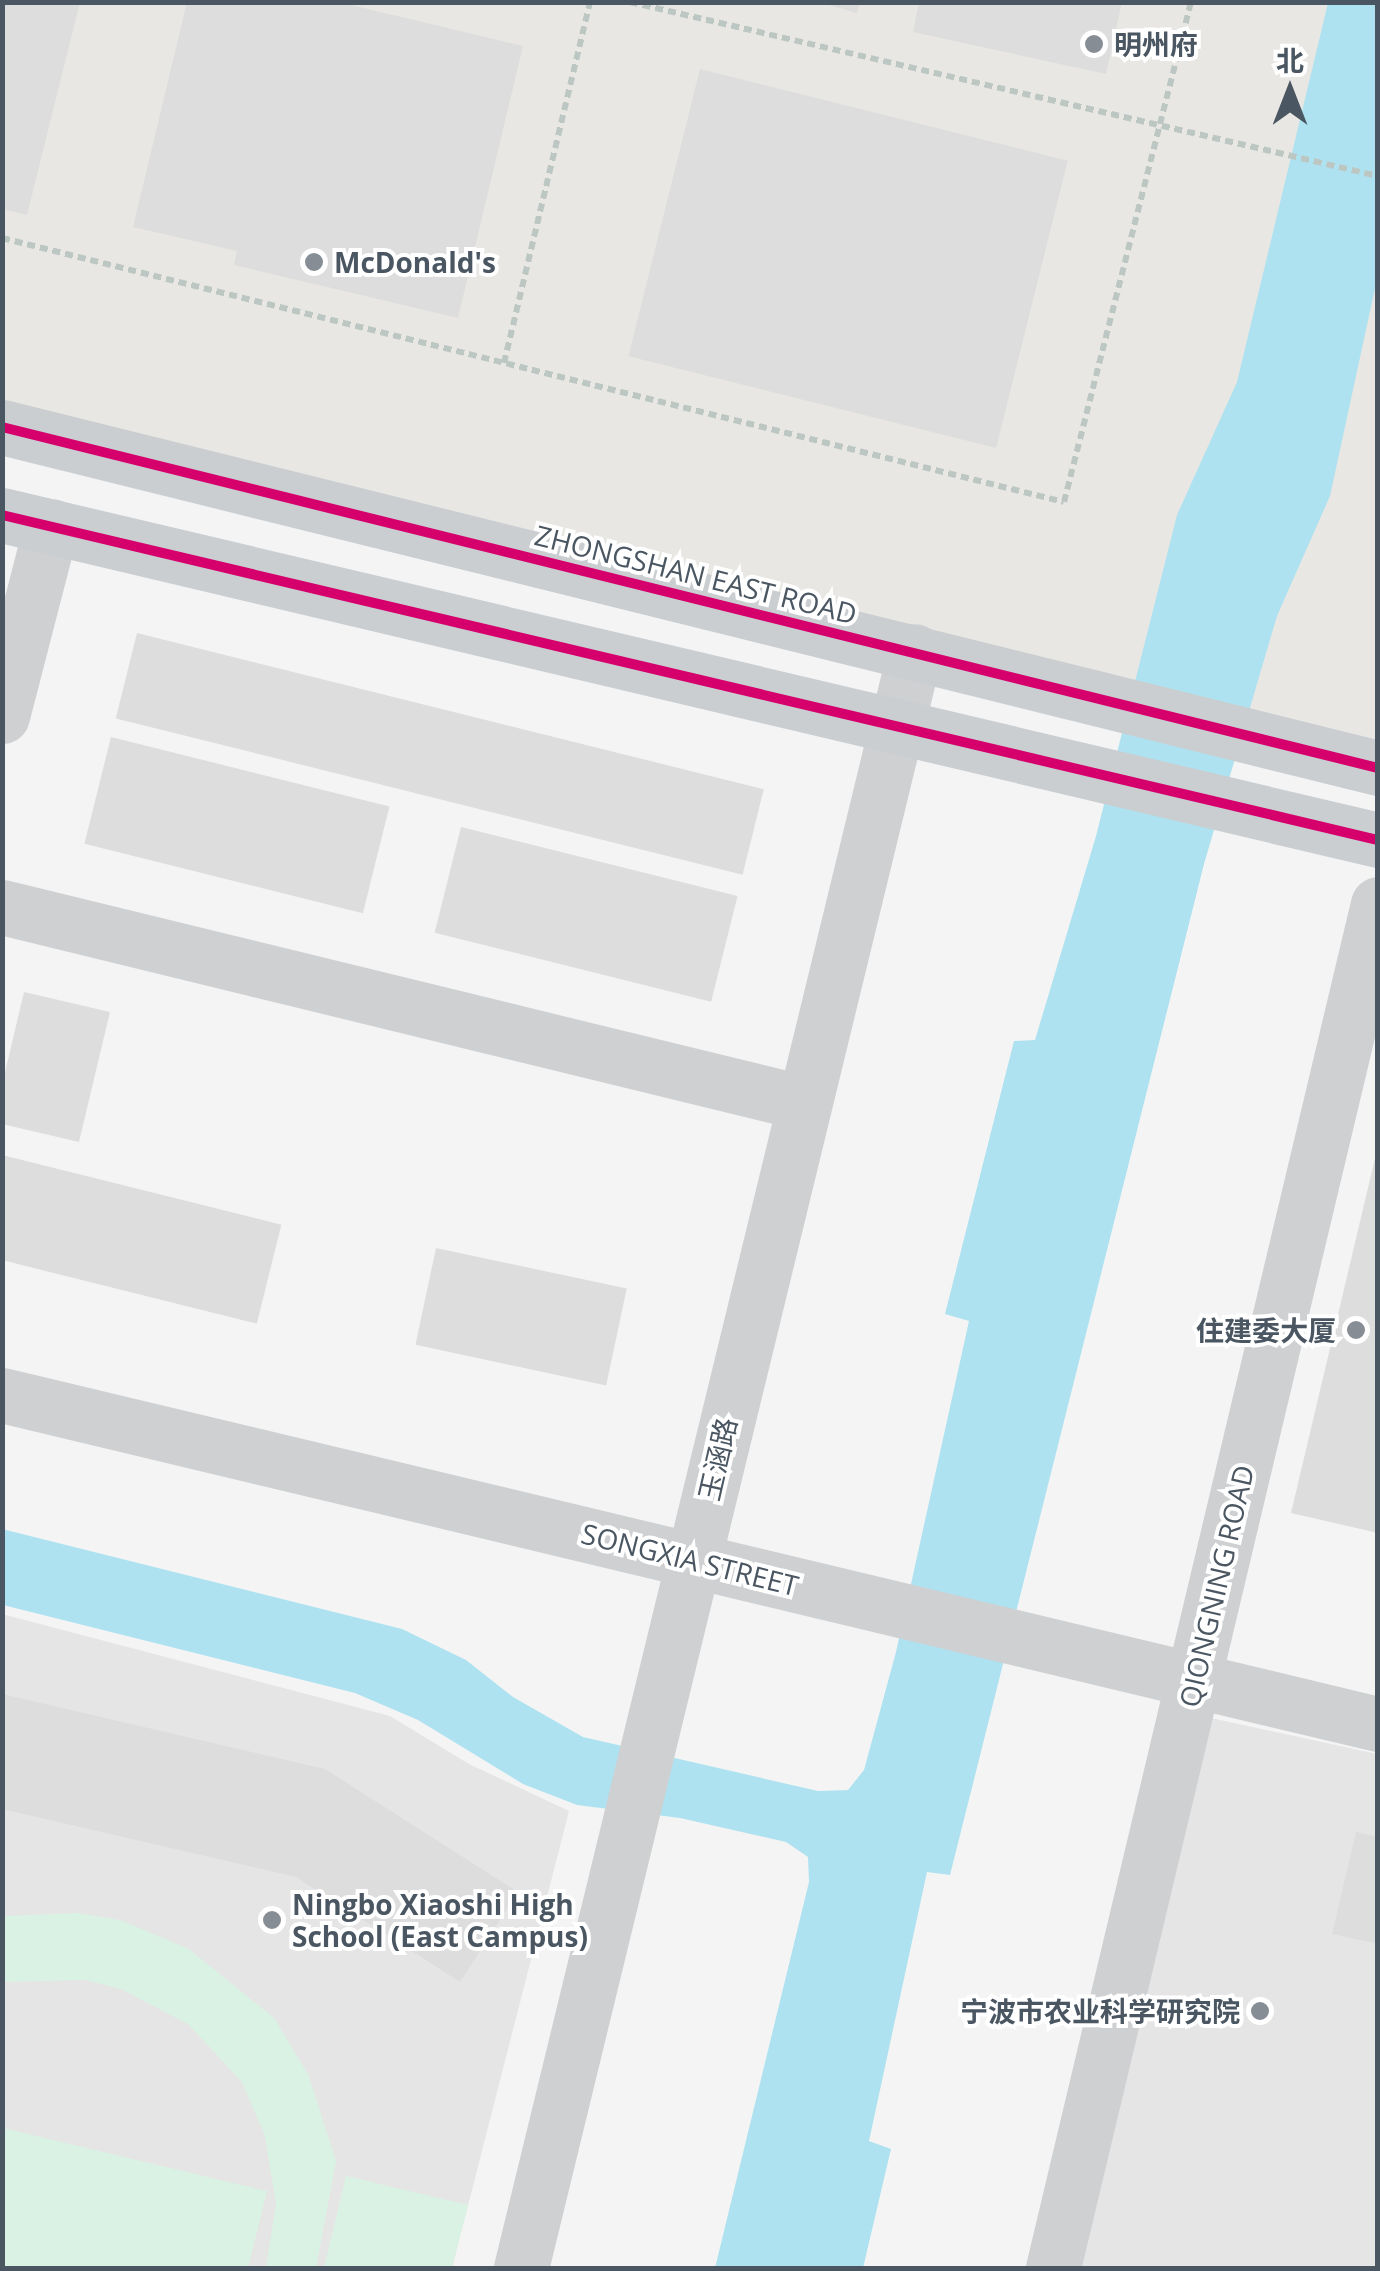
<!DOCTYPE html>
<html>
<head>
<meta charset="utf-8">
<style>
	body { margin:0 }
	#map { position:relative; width:1380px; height:2271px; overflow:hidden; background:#f4f4f4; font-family:"Open Sans","Noto Sans SC",sans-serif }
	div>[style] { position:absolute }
	.commercial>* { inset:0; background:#e8e7e3 }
	.education>* { inset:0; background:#e6e5e6 }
	.green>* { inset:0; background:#d9f2e3 }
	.water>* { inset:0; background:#aee2f0 }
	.building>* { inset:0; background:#ddddde; transform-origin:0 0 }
	.path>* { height:6px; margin-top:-3px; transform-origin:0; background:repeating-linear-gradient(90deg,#bcc7c4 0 8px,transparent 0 13px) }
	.minor>* { height:55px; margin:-27.5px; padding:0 27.5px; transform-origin:27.5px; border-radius:27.5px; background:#ced0d2 }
	.major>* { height:55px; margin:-27.5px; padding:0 27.5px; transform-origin:27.5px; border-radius:27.5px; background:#caced1 }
	.cycleway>* { height:10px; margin:-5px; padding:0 5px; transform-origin:5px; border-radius:5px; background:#d6006c }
	.dots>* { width:28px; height:28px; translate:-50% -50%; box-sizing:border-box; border:5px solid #fff; border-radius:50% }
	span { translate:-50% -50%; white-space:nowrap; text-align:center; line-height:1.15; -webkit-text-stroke:8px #fff; paint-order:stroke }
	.poi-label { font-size:28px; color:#4a5661; font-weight:700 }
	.left { translate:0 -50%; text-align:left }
	.right { translate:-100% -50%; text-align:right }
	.street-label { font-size:28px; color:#4a5661 }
	.frame { position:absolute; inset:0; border:5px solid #4a5661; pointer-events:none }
	.north { position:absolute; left:1240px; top:40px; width:100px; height:100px; -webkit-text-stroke:8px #fff; paint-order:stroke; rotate:0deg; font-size:28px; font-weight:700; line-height:40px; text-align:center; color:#4a5661 }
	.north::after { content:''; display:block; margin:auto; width:35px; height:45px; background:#4a5661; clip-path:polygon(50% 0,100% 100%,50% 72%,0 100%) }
</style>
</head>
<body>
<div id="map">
	<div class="commercial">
		<i style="clip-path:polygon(3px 3px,1377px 3px,1377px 768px,3px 427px)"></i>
	</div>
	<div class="education">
		<i style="clip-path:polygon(2px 1614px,390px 1716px,469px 1764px,569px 1811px,452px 2268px,3px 2268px)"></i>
		<i style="clip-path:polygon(1211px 1718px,1377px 1754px,1377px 2268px,1082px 2268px)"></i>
	</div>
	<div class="green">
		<i style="clip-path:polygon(78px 1913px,120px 1920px,189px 1949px,274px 2018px,308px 2074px,336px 2161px,316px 2268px,266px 2268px,276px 2204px,265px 2136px,242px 2082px,188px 2024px,121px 1989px,86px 1980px,3px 1982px,3px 1916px)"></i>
		<i style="clip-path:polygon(3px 2128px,267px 2191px,248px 2268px,3px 2268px)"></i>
		<i style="clip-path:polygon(346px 2176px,468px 2205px,452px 2268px,324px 2268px)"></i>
	</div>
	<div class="water">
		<i style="clip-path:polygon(1328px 3px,1377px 3px,1377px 279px,1330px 496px,1277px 616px,1204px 864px,950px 1875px,927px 1872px,869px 2141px,891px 2149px,863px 2268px,715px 2268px,809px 1882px,808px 1857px,786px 1842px,680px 1818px,577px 1805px,523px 1784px,418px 1720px,355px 1693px,3px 1605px,2px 1529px,402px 1629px,466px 1660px,513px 1697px,583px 1737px,818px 1791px,848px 1790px,864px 1770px,896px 1652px,969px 1321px,945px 1314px,1014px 1041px,1035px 1040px,1096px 836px,1177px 515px,1237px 382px)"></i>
	</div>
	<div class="building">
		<i style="clip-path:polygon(2px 2px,80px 2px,27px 215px,2px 209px)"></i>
		<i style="clip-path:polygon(187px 2px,339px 2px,523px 46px,458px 318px,234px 265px,237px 251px,133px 227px)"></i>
		<i style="clip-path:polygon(818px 2px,860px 2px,857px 13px)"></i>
		<i style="clip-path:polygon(919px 2px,1122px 2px,1106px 74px,913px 32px)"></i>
		<i style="left:700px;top:69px;width:379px;height:296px;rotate:14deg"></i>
		<i style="left:137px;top:633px;width:646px;height:88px;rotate:14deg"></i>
		<i style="left:111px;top:737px;width:287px;height:110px;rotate:14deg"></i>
		<i style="left:461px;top:827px;width:285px;height:109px;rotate:14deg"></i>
		<i style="clip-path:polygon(24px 992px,110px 1012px,79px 1142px,2px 1124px,2px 1085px)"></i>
		<i style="clip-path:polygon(1376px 1154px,1378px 1154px,1378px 1533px,1291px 1513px)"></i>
		<i style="left:2px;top:1155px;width:288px;height:102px;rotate:14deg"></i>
		<i style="left:436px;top:1248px;width:195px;height:99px;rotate:12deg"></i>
		<i style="clip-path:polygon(2px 1694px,325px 1769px,518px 1892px,460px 1982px,296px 1877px,2px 1809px)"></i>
		<i style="clip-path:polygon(1356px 1832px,1378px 1837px,1378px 1944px,1332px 1934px)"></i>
	</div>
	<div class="path">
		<i style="left:630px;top:2px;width:768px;rotate:13.1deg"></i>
		<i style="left:2px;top:238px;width:1094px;rotate:13.96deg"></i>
		<i style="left:1064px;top:502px;width:516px;rotate:-75.75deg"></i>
		<i style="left:504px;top:363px;width:371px;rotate:-76.6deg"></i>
	</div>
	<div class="minor">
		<i style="left:2px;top:716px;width:196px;rotate:-75.5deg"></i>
		<i style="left:2px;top:907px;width:822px;rotate:13.72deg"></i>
		<i style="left:2px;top:1395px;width:1415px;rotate:13.45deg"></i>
		<i style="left:521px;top:2268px;width:1664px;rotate:-76.31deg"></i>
		<i style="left:1053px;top:2268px;width:1402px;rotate:-76.6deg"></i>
	</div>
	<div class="major">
		<i style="left:2px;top:427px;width:1418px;rotate:13.92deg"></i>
		<i style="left:2px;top:515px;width:1414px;rotate:13.29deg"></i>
	</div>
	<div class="cycleway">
		<i style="left:2px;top:427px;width:1418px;rotate:13.92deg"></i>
		<i style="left:2px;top:515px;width:1414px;rotate:13.29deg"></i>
	</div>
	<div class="dots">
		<i style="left:1094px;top:44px;background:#868d94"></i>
		<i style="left:314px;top:262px;background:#868d94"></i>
		<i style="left:1356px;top:1330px;background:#868d94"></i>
		<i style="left:272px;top:1920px;background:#868d94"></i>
		<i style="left:1260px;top:2011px;background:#868d94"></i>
	</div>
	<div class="poi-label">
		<span class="left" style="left:1114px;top:44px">明州府</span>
		<span class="left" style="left:334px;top:262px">McDonald's</span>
		<span class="right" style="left:1336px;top:1330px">住建委大厦</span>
		<span class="left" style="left:292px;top:1920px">Ningbo Xiaoshi High<br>School (East Campus)</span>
		<span class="right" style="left:1240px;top:2011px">宁波市农业科学研究院</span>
	</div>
	<div class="street-label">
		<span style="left:696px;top:574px;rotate:14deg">ZHONGSHAN EAST ROAD</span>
		<span style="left:717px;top:1459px;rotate:-77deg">玉涵路</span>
		<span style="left:690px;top:1559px;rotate:14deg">SONGXIA STREET</span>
		<span style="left:1216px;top:1586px;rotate:-77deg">QIONGNING ROAD</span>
	</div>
	<div class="frame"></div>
	<div class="north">北</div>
</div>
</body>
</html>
